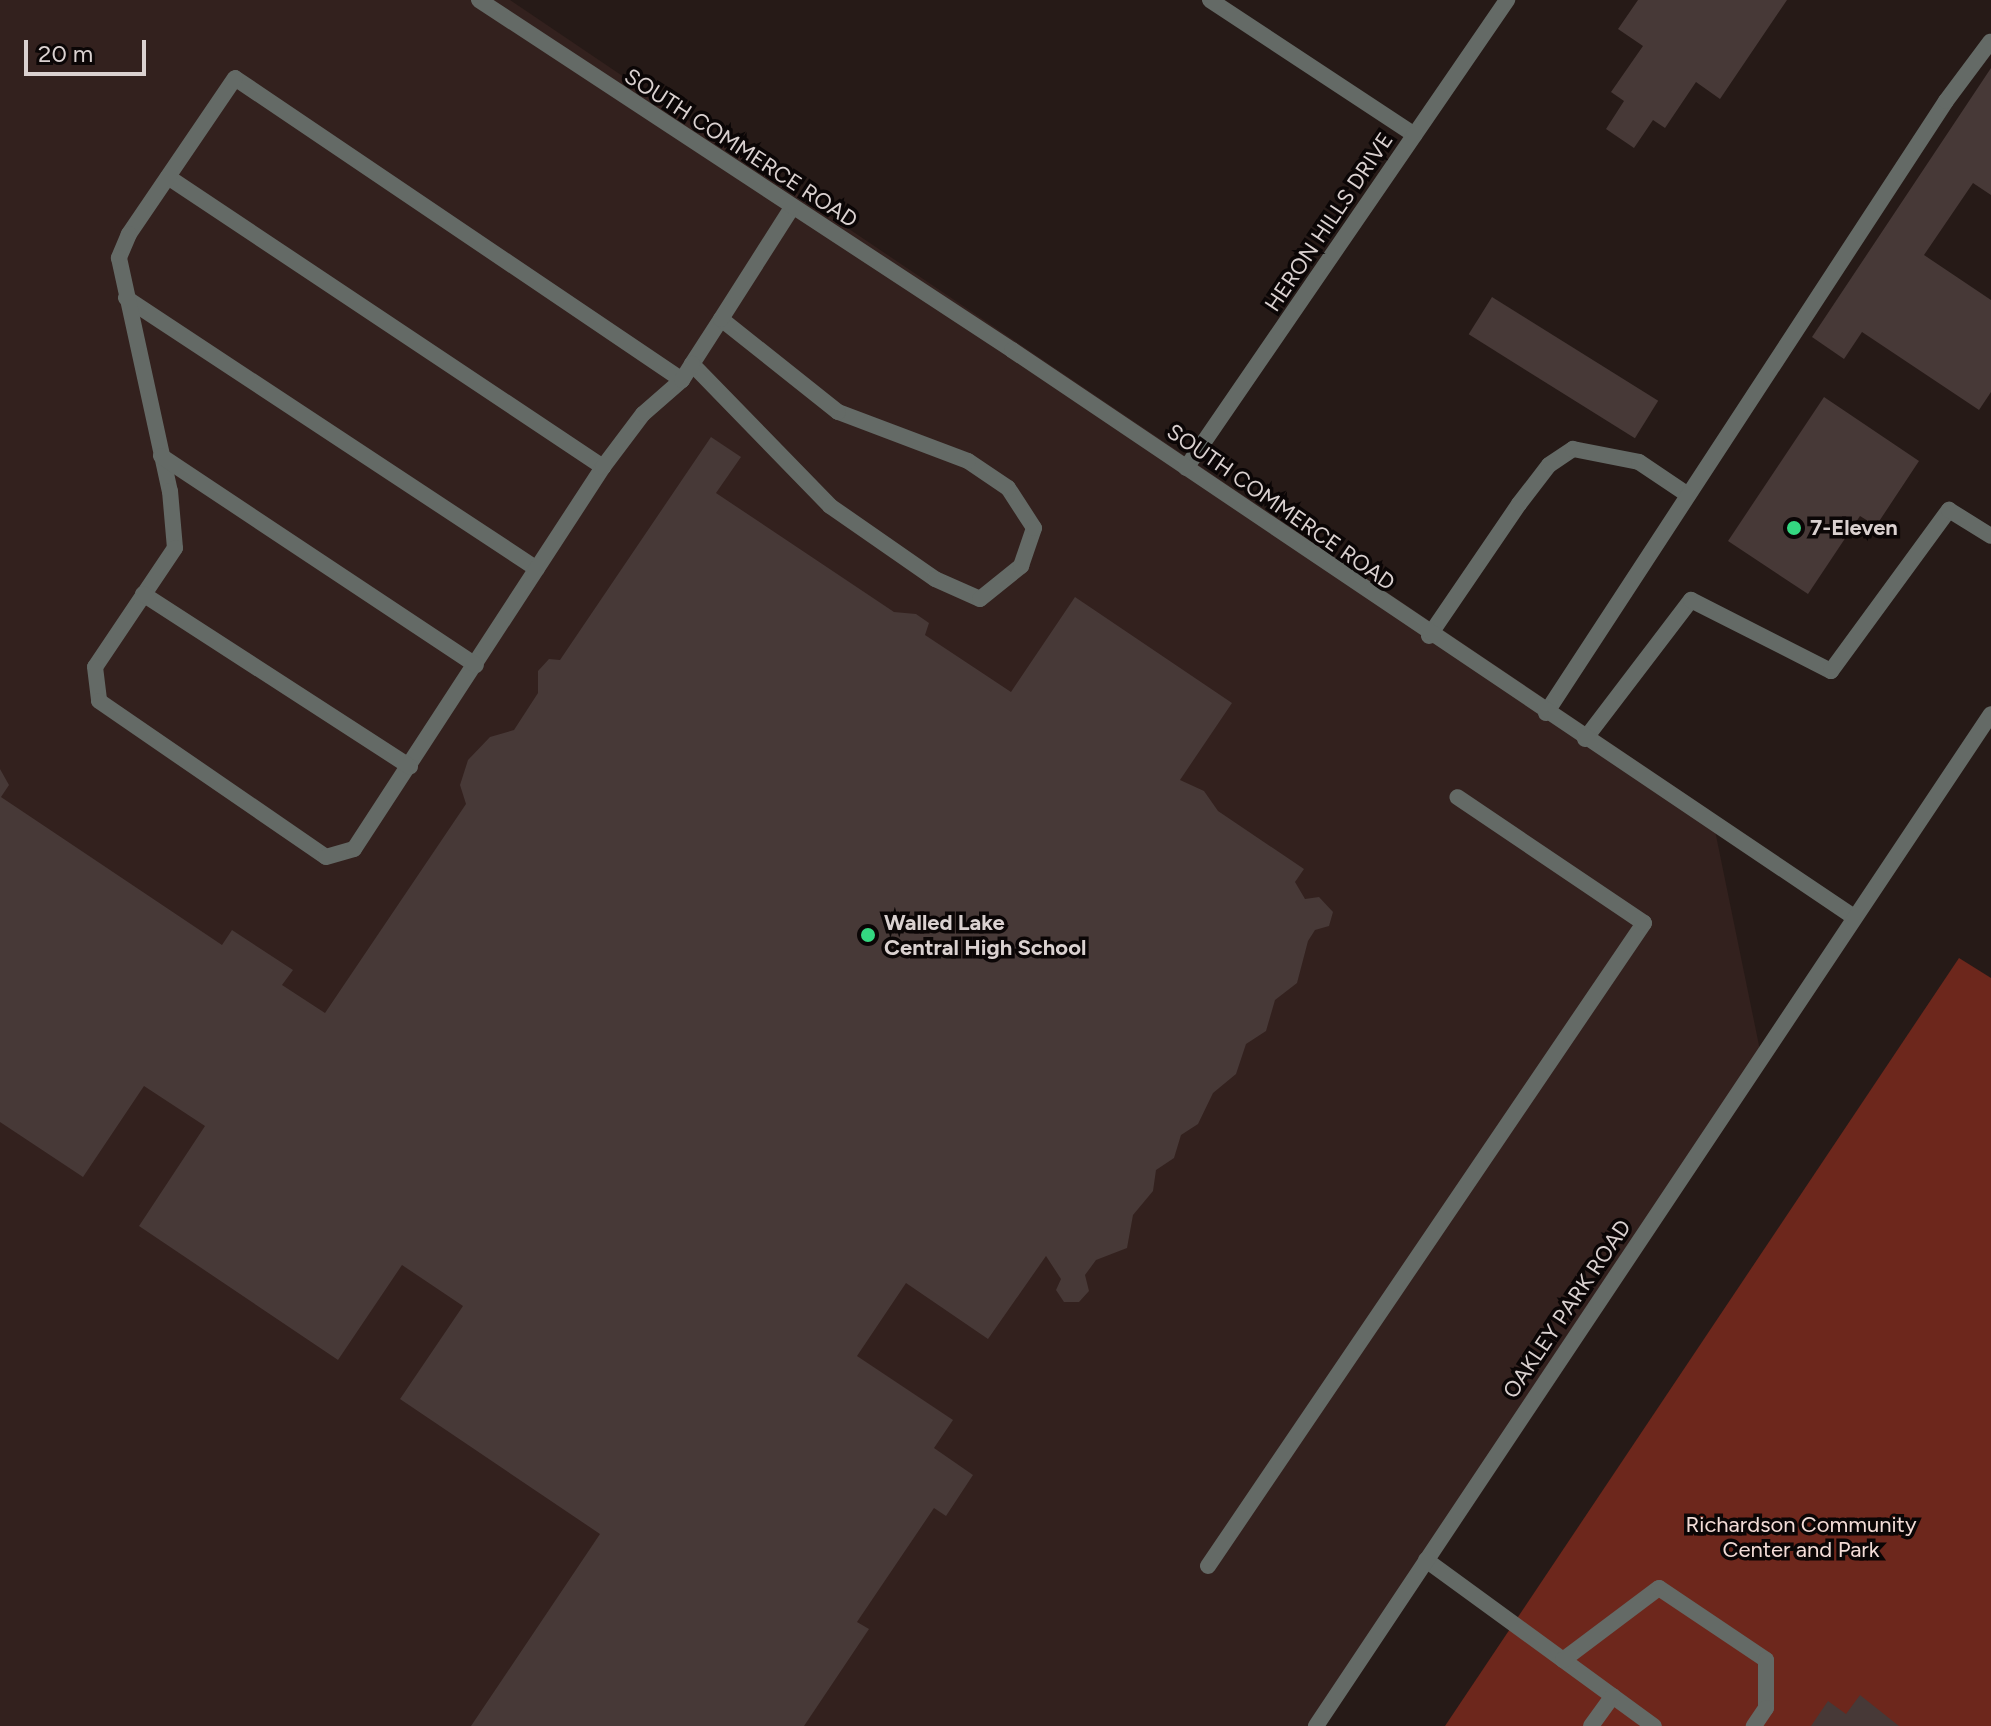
<!DOCTYPE html>
<html>
<head>
<meta charset="utf-8">
<style>
	body { margin:0 }
	#map { position:relative; width:1991px; height:1726px; overflow:hidden; background:#261a17; font-family:Figtree,sans-serif }
	div>[style] { position:absolute }
	.built>* { inset:0; background:#33211e }
	.green>* { inset:0; background:#6d271c }
	.building>* { inset:0; background:#473937; transform-origin:0 0 }
	.service>* { height:16px; margin:-8px; padding:0 8px; transform-origin:8px; border-radius:8px; background:#646a66 }
	.minor>* { height:16px; margin:-8px; padding:0 8px; transform-origin:8px; border-radius:8px; background:#646a66 }
	.tertiary>* { height:16px; margin:-8px; padding:0 8px; transform-origin:8px; border-radius:8px; background:#646a66 }
	.dots>* { width:22px; height:22px; translate:-50% -50%; box-sizing:border-box; border:4px solid #0b0606; border-radius:50% }
	span { translate:-50% -50%; white-space:nowrap; text-align:center; line-height:1.15; -webkit-text-stroke:7px #0b0606; paint-order:stroke }
	.street-label { font-size:22px; color:#dad1d0 }
	.poi-label { font-size:22px; color:#dad1d0; font-weight:700 }
	.left { translate:0 -50%; text-align:left }
	.park-label { font-size:22px; color:#f3dcd7 }
	.scale { position:absolute; left:24px; top:40px; width:122px; height:36px; box-sizing:border-box; border:4px solid #dad1d0; border-top:0; padding-left:10px; font-size:24px; line-height:28px; white-space:nowrap; color:#dad1d0; -webkit-text-stroke:6px #0b0606; paint-order:stroke }
</style>
</head>
<body>
<div id="map">
	<div class="built">
		<i style="clip-path:polygon(0 0,510px 0,1711px 811px,1762px 1060px,1315px 1726px,0 1726px)"></i>
	</div>
	<div class="green">
		<i style="clip-path:polygon(1959px 958px,1991px 978px,1991px 1726px,1445px 1726px)"></i>
	</div>
	<div class="building">
		<i style="clip-path:polygon(1638px 0,1787px 0,1720px 99px,1696px 82px,1665px 128px,1653px 120px,1634px 148px,1606px 129px,1624px 101px,1611px 92px,1643px 46px,1618px 29px)"></i>
		<i style="clip-path:polygon(1991px 68px,1991px 195px,1973px 183px,1924px 255px,1991px 300px,1991px 392px,1979px 410px,1862px 332px,1844px 359px,1812px 337px)"></i>
		<i style="left:1492px;top:297px;width:196px;height:44px;rotate:32deg"></i>
		<i style="clip-path:polygon(1824px 397px,1919px 461px,1876px 526px,1860px 516px,1808px 594px,1728px 541px)"></i>
		<i style="clip-path:polygon(711px 437px,741px 457px,716px 493px,894px 612px,916px 614px,929px 623px,925px 635px,1011px 692px,1075px 597px,1232px 703px,1180px 780px,1204px 791px,1218px 811px,1304px 869px,1295px 882px,1305px 899px,1319px 897px,1333px 912px,1329px 926px,1315px 930px,1308px 941px,1297px 983px,1275px 1000px,1266px 1031px,1246px 1044px,1236px 1074px,1213px 1093px,1198px 1124px,1181px 1135px,1174px 1158px,1156px 1170px,1153px 1191px,1133px 1215px,1127px 1248px,1096px 1260px,1085px 1275px,1089px 1291px,1079px 1302px,1064px 1302px,1056px 1290px,1061px 1279px,1046px 1256px,988px 1339px,906px 1283px,857px 1356px,953px 1420px,934px 1448px,973px 1475px,946px 1516px,934px 1508px,857px 1622px,869px 1629px,804px 1726px,471px 1726px,600px 1534px,400px 1399px,463px 1306px,402px 1265px,338px 1360px,139px 1226px,205px 1126px,144px 1086px,83px 1177px,0 1122px,0 769px,9px 785px,1px 797px,222px 945px,232px 930px,293px 970px,282px 985px,325px 1013px,466px 804px,460px 785px,468px 760px,490px 737px,514px 730px,538px 693px,538px 671px,549px 659px,560px 660px)"></i>
		<i style="clip-path:polygon(1860px 1695px,1899px 1726px,1811px 1726px,1828px 1701px,1846px 1714px)"></i>
	</div>
	<div class="service">
		<i style="left:168px;top:177px;width:523px;rotate:33.69deg"></i>
		<i style="left:126px;top:298px;width:492px;rotate:33.4deg"></i>
		<i style="left:721px;top:319px;width:54px;rotate:122.8deg"></i>
		<i style="left:692px;top:364px;width:198px;rotate:45.8deg"></i>
		<i style="left:830px;top:506px;width:128px;rotate:34.8deg"></i>
		<i style="left:935px;top:579px;width:49px;rotate:24deg"></i>
		<i style="left:980px;top:599px;width:53px;rotate:-38.8deg"></i>
		<i style="left:1021px;top:566px;width:40px;rotate:-71.1deg"></i>
		<i style="left:1034px;top:528px;width:48px;rotate:-123deg"></i>
		<i style="left:1008px;top:488px;width:48px;rotate:-146deg"></i>
		<i style="left:968px;top:461px;width:139px;rotate:-159.3deg"></i>
		<i style="left:838px;top:412px;width:149px;rotate:-141.5deg"></i>
		<i style="left:721px;top:319px;width:130px;rotate:-57.5deg"></i>
		<i style="left:682px;top:380px;width:539px;rotate:-145.96deg"></i>
		<i style="left:235px;top:78px;width:189px;rotate:124.2deg"></i>
		<i style="left:129px;top:234px;width:26px;rotate:113deg"></i>
		<i style="left:119px;top:258px;width:239px;rotate:77.7deg"></i>
		<i style="left:170px;top:491px;width:57px;rotate:85deg"></i>
		<i style="left:175px;top:548px;width:143px;rotate:123.9deg"></i>
		<i style="left:95px;top:667px;width:34px;rotate:83deg"></i>
		<i style="left:99px;top:701px;width:275px;rotate:34.5deg"></i>
		<i style="left:326px;top:857px;width:29px;rotate:-16deg"></i>
		<i style="left:354px;top:849px;width:456px;rotate:-56.9deg"></i>
		<i style="left:603px;top:467px;width:66px;rotate:-53deg"></i>
		<i style="left:643px;top:414px;width:52px;rotate:-41.1deg"></i>
		<i style="left:682px;top:380px;width:19px;rotate:-58deg"></i>
		<i style="left:161px;top:456px;width:378px;rotate:33.6deg"></i>
		<i style="left:143px;top:594px;width:318px;rotate:32.9deg"></i>
		<i style="left:1429px;top:636px;width:160px;rotate:-55.7deg"></i>
		<i style="left:1519px;top:504px;width:49px;rotate:-52.4deg"></i>
		<i style="left:1549px;top:465px;width:29px;rotate:-34deg"></i>
		<i style="left:1573px;top:449px;width:67px;rotate:11.1deg"></i>
		<i style="left:1639px;top:462px;width:59px;rotate:34deg"></i>
		<i style="left:1546px;top:713px;width:731px;rotate:-56.83deg"></i>
		<i style="left:1946px;top:101px;width:74px;rotate:-53.3deg"></i>
		<i style="left:1585px;top:739px;width:175px;rotate:-52.7deg"></i>
		<i style="left:1691px;top:600px;width:157px;rotate:26.9deg"></i>
		<i style="left:1831px;top:671px;width:200px;rotate:-53.8deg"></i>
		<i style="left:1949px;top:510px;width:49px;rotate:31.8deg"></i>
		<i style="left:1426px;top:1560px;width:282px;rotate:36.1deg"></i>
		<i style="left:1208px;top:1566px;width:777px;rotate:-55.86deg"></i>
		<i style="left:1644px;top:923px;width:225px;rotate:-146deg"></i>
		<i style="left:1563px;top:1660px;width:120px;rotate:-36.9deg"></i>
		<i style="left:1659px;top:1588px;width:129px;rotate:33.9deg"></i>
		<i style="left:1766px;top:1660px;width:48px;rotate:90deg"></i>
		<i style="left:1766px;top:1708px;width:22px;rotate:124deg"></i>
		<i style="left:1591px;top:1726px;width:37px;rotate:-54deg"></i>
	</div>
	<div class="minor">
		<i style="left:1210px;top:0;width:245px;rotate:33.4deg"></i>
		<i style="left:1186px;top:468px;width:568px;rotate:-55.55deg"></i>
	</div>
	<div class="tertiary">
		<i style="left:479px;top:0;width:638px;rotate:33.29deg"></i>
		<i style="left:1012px;top:350px;width:1015px;rotate:33.96deg"></i>
		<i style="left:1316px;top:1726px;width:1216px;rotate:-56.3deg"></i>
	</div>
	<div class="dots">
		<i style="left:1794px;top:528px;background:#34d881"></i>
		<i style="left:868px;top:935px;background:#34d881"></i>
	</div>
	<div class="street-label">
		<span style="left:741px;top:148px;rotate:33deg">SOUTH COMMERCE ROAD</span>
		<span style="left:1329px;top:222px;rotate:-56deg">HERON HILLS DRIVE</span>
		<span style="left:1281px;top:507px;rotate:35deg">SOUTH COMMERCE ROAD</span>
		<span style="left:1567px;top:1309px;rotate:-56deg">OAKLEY PARK ROAD</span>
	</div>
	<div class="poi-label">
		<span class="left" style="left:1810px;top:528px">7-Eleven</span>
		<span class="left" style="left:884px;top:935px">Walled Lake<br>Central High School</span>
	</div>
	<div class="park-label">
		<span style="left:1801px;top:1537px">Richardson Community<br>Center and Park</span>
	</div>
	<div class="scale">20 m</div>
</div>
</body>
</html>
